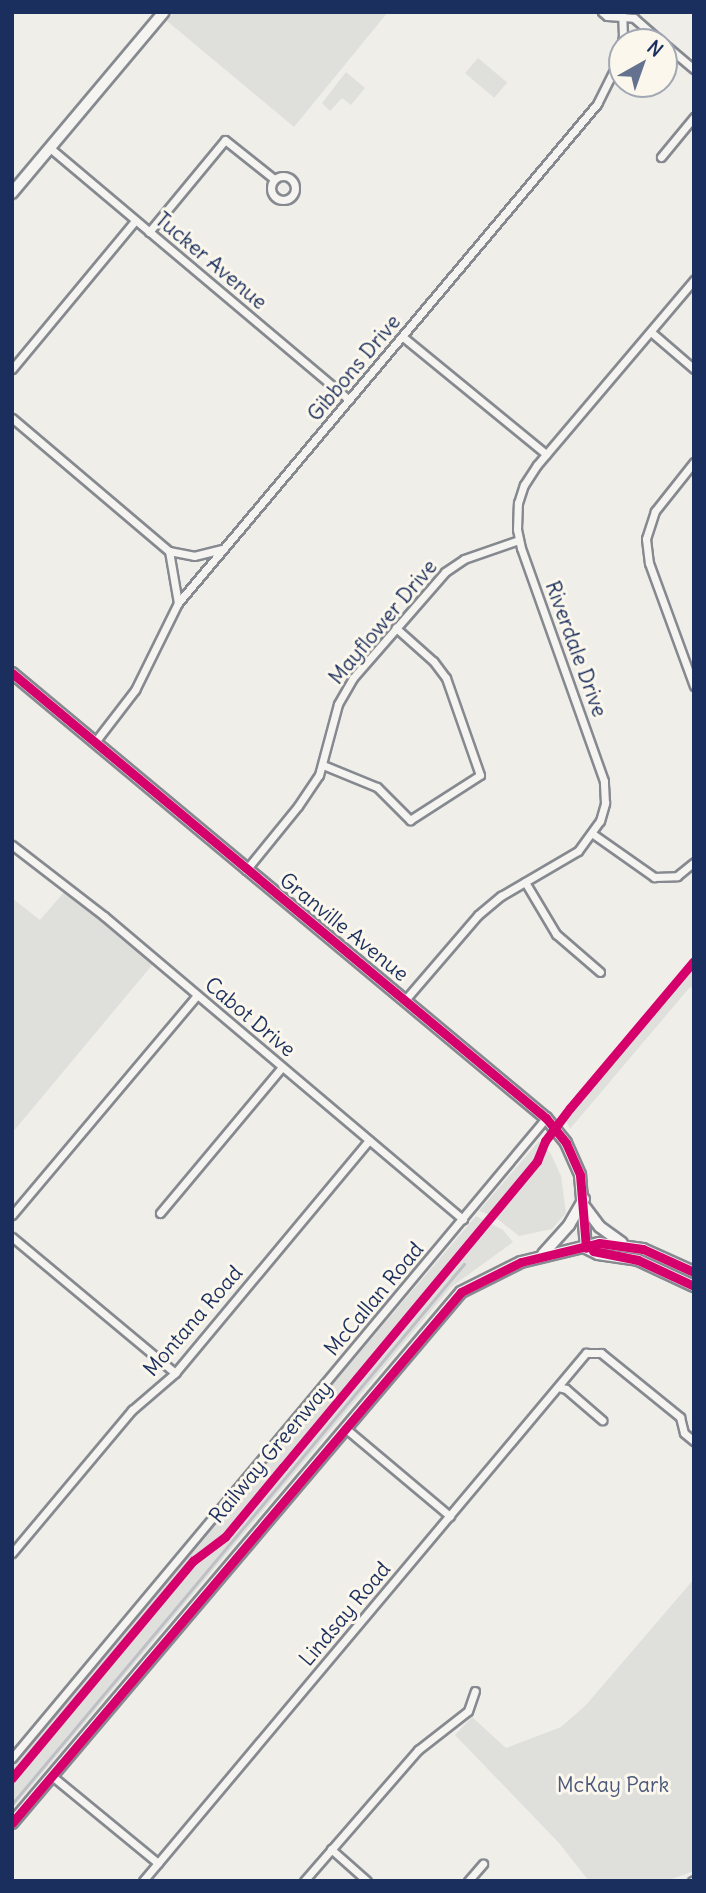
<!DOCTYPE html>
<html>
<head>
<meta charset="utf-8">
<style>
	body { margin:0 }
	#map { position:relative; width:706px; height:1893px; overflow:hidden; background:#efeee9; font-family:Delius,sans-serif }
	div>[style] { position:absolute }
	.green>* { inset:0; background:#dfdfdc; transform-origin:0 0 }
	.stream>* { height:2.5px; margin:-1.25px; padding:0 1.25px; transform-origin:1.25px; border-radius:1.25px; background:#bec0c6 }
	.roads { filter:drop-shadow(2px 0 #868a90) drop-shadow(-2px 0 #868a90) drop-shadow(0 2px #868a90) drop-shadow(0 -2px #868a90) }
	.street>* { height:7px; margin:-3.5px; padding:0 3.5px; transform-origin:3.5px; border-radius:3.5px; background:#f5f4f0 }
	.street>.ring { margin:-3.5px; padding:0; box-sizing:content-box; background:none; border:7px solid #f5f4f0; border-radius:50% }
	.secondary>* { height:10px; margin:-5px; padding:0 5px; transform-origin:5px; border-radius:5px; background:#f5f4f0 }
	.cycleway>* { height:9px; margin:-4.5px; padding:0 4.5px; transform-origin:4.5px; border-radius:4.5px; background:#d6006c }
	span { translate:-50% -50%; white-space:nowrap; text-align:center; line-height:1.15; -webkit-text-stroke:6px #fbf7ec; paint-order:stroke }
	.street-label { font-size:21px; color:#1b2f5e }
	.park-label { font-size:21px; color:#49587b }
	.frame { position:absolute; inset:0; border:14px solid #1b2f5e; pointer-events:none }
	.north { position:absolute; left:608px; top:28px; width:70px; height:70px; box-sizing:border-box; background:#fbf7ec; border:2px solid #a1a7b3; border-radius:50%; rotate:40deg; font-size:19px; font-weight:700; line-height:28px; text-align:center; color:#1b2f5e }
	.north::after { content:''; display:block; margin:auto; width:24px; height:32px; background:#65728f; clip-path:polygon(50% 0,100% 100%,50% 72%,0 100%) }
</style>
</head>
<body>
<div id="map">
	<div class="green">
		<i style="clip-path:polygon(174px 12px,388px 12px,294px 127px,167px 21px)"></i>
		<i style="left:478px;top:58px;width:38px;height:20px;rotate:40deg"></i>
		<i style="clip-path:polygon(346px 72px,365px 88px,351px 105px,342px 98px,330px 111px,322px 103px)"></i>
		<i style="clip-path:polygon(66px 890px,153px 964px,12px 1133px,12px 898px,40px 920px)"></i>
		<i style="clip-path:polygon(694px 958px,694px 989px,690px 987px,570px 1129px,562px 1113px)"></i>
		<i style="clip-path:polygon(539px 1141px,551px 1154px,561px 1176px,566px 1213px,552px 1229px,519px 1236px,495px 1217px,479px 1211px)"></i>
		<i style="clip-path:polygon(476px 1216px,503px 1230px,513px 1242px,450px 1288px,12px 1809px,12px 1760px)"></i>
		<i style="clip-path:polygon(694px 1579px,694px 1871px,666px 1881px,589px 1881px,559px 1843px,455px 1735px,472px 1717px,506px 1748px,561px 1727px,586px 1705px)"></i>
	</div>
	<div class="stream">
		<i style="left:12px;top:1804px;width:704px;rotate:-50.07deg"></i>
	</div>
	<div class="roads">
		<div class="street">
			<i style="left:602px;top:12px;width:6px;rotate:39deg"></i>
			<i style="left:607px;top:16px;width:27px;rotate:4deg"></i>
			<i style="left:634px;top:18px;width:37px;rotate:41deg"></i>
			<i style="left:664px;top:44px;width:39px;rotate:40deg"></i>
			<i style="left:50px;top:148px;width:391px;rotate:40.1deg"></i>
			<i style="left:661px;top:157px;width:52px;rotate:-50.5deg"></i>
			<i class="ring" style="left:271px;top:176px;width:17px;height:17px"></i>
			<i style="left:149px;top:232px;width:119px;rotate:-50.4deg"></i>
			<i style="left:225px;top:140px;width:63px;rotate:38.5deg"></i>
			<i style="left:651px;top:332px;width:57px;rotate:40.7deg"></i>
			<i style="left:403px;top:337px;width:185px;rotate:39.3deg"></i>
			<i style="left:12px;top:369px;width:192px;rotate:-50.3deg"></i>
			<i style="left:12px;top:418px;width:206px;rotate:40.3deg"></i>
			<i style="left:169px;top:551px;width:53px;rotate:80.2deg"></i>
			<i style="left:694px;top:462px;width:63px;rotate:128.5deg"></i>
			<i style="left:655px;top:511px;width:29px;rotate:108deg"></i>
			<i style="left:646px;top:539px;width:24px;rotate:83deg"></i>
			<i style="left:649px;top:563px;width:131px;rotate:69.9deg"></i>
			<i style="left:169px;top:551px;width:25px;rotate:11deg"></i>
			<i style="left:194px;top:556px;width:30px;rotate:-14deg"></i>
			<i style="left:95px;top:742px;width:66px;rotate:-52.4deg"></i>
			<i style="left:135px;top:690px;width:97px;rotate:-63.7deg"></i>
			<i style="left:178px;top:603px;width:652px;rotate:-49.98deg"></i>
			<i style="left:597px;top:104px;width:47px;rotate:-63.4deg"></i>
			<i style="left:618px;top:62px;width:25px;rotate:-79deg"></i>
			<i style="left:623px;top:37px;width:25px;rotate:-92deg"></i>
			<i style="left:323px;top:765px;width:58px;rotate:22.2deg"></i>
			<i style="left:377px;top:787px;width:47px;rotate:45deg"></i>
			<i style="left:410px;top:820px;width:83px;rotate:-32.7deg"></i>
			<i style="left:480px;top:775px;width:103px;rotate:-109.3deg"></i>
			<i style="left:446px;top:678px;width:21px;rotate:-127deg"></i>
			<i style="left:433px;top:661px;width:50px;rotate:-138.3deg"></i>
			<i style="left:593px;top:834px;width:75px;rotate:35.2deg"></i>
			<i style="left:654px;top:877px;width:23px;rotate:-2deg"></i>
			<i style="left:677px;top:876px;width:22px;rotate:-39deg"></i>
			<i style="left:12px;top:845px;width:116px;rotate:37.7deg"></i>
			<i style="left:104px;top:916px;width:470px;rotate:40.2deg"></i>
			<i style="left:246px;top:870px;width:82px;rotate:-50.9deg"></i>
			<i style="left:298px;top:806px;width:37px;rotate:-56deg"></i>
			<i style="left:319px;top:775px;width:73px;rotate:-75deg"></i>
			<i style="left:338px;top:704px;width:30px;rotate:-60deg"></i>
			<i style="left:353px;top:678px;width:140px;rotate:-49deg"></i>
			<i style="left:445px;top:572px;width:23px;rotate:-34deg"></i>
			<i style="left:464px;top:559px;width:58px;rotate:-19.1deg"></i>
			<i style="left:525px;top:882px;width:61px;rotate:59.2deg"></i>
			<i style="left:556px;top:934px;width:58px;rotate:40.8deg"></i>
			<i style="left:405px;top:1000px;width:112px;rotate:-49.3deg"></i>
			<i style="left:478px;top:915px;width:30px;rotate:-40deg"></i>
			<i style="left:501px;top:896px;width:89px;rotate:-30.3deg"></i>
			<i style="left:578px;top:851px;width:37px;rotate:-54deg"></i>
			<i style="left:600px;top:821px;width:19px;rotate:-74deg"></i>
			<i style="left:605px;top:803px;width:22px;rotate:-93deg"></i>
			<i style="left:604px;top:781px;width:247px;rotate:-109.6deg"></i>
			<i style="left:521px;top:548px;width:19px;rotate:-102deg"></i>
			<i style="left:517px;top:529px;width:26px;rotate:-88deg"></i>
			<i style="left:518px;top:503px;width:19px;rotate:-72deg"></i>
			<i style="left:524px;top:485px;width:24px;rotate:-57deg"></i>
			<i style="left:537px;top:465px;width:243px;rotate:-49.7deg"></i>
			<i style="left:160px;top:1213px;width:190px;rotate:-50.1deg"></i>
			<i style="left:12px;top:1215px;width:287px;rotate:-49.9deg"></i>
			<i style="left:12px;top:1237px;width:212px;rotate:39.8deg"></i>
			<i style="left:558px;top:1387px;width:8px;rotate:14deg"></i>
			<i style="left:566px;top:1389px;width:48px;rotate:40.7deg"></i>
			<i style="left:345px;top:1428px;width:137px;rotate:40deg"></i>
			<i style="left:12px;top:1553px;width:187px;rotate:-50deg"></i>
			<i style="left:132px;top:1410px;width:57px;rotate:-40.7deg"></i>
			<i style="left:175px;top:1373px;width:303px;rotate:-50.2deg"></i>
			<i style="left:12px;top:1758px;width:834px;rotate:-50.16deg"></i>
			<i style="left:52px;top:1776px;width:137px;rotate:39.4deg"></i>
			<i style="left:158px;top:1863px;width:23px;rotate:130deg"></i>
			<i style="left:331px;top:1849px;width:48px;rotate:41.6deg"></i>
			<i style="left:158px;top:1863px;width:666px;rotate:-50deg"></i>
			<i style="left:586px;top:1353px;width:15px"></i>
			<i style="left:601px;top:1353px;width:102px;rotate:39deg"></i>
			<i style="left:680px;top:1417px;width:16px;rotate:76deg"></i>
			<i style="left:684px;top:1433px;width:13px;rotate:39deg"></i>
			<i style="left:304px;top:1881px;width:174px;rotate:-49deg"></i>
			<i style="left:418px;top:1750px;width:63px;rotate:-38deg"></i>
			<i style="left:468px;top:1711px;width:21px;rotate:-71deg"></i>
			<i style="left:468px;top:1881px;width:23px;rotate:-49deg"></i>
			<i style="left:692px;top:1881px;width:2px;rotate:-27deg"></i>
		</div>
		<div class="secondary">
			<i style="left:12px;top:193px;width:236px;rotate:-50deg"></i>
			<i style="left:12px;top:673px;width:695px;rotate:39.81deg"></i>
			<i style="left:546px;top:1118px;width:32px;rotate:51deg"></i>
			<i style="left:566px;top:1143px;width:35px;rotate:66deg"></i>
			<i style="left:580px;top:1175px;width:73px;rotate:85.3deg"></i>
			<i style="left:584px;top:1206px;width:26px;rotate:53deg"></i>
			<i style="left:600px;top:1227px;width:27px;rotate:36deg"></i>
			<i style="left:586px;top:1248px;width:13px;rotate:27deg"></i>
			<i style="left:598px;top:1254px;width:40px;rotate:8.5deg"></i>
			<i style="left:638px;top:1260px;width:62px;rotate:24.9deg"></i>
			<i style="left:543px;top:1254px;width:39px;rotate:-48deg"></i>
			<i style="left:569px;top:1225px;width:30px;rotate:-60deg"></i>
			<i style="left:12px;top:1823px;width:695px;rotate:-49.78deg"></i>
			<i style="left:461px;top:1292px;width:67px;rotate:-26.6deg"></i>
			<i style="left:521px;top:1262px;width:80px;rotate:-13.7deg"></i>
			<i style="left:599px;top:1243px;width:44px;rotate:7.8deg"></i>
			<i style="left:643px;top:1249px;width:56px;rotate:24.3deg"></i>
		</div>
	</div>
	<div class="cycleway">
		<i style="left:12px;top:673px;width:695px;rotate:39.81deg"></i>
		<i style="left:546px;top:1118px;width:32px;rotate:51deg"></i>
		<i style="left:566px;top:1143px;width:35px;rotate:66deg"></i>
		<i style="left:580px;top:1175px;width:73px;rotate:85.3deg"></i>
		<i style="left:593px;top:1251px;width:46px;rotate:11.3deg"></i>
		<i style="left:638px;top:1260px;width:62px;rotate:24.9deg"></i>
		<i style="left:12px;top:1778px;width:283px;rotate:-50.2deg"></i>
		<i style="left:193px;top:1561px;width:40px;rotate:-37deg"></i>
		<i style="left:225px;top:1537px;width:91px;rotate:-50.4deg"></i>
		<i style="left:283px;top:1467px;width:398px;rotate:-50.3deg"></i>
		<i style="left:537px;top:1161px;width:22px;rotate:-68deg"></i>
		<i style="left:545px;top:1141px;width:41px;rotate:-52.9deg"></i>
		<i style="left:570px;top:1108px;width:192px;rotate:-49.9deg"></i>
		<i style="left:12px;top:1823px;width:695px;rotate:-49.78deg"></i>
		<i style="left:461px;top:1292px;width:67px;rotate:-26.6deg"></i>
		<i style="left:521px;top:1262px;width:80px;rotate:-13.7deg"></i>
		<i style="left:599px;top:1243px;width:44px;rotate:7.8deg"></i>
		<i style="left:643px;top:1249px;width:56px;rotate:24.3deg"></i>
	</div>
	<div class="street-label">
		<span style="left:211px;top:261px;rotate:40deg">Tucker Avenue</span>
		<span style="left:354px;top:368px;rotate:-50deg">Gibbons Drive</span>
		<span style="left:383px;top:622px;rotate:-50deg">Mayflower Drive</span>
		<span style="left:576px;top:649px;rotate:70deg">Riverdale Drive</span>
		<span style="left:344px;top:927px;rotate:39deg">Granville Avenue</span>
		<span style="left:250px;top:1017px;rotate:40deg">Cabot Drive</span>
		<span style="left:374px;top:1299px;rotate:-50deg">McCallan Road</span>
		<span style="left:193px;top:1321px;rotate:-49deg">Montana Road</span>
		<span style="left:271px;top:1452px;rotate:-50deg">Railway Greenway</span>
		<span style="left:345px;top:1614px;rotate:-50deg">Lindsay Road</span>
	</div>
	<div class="park-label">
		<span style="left:613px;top:1785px">McKay Park</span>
	</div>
	<div class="frame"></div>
	<div class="north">N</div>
</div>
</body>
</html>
